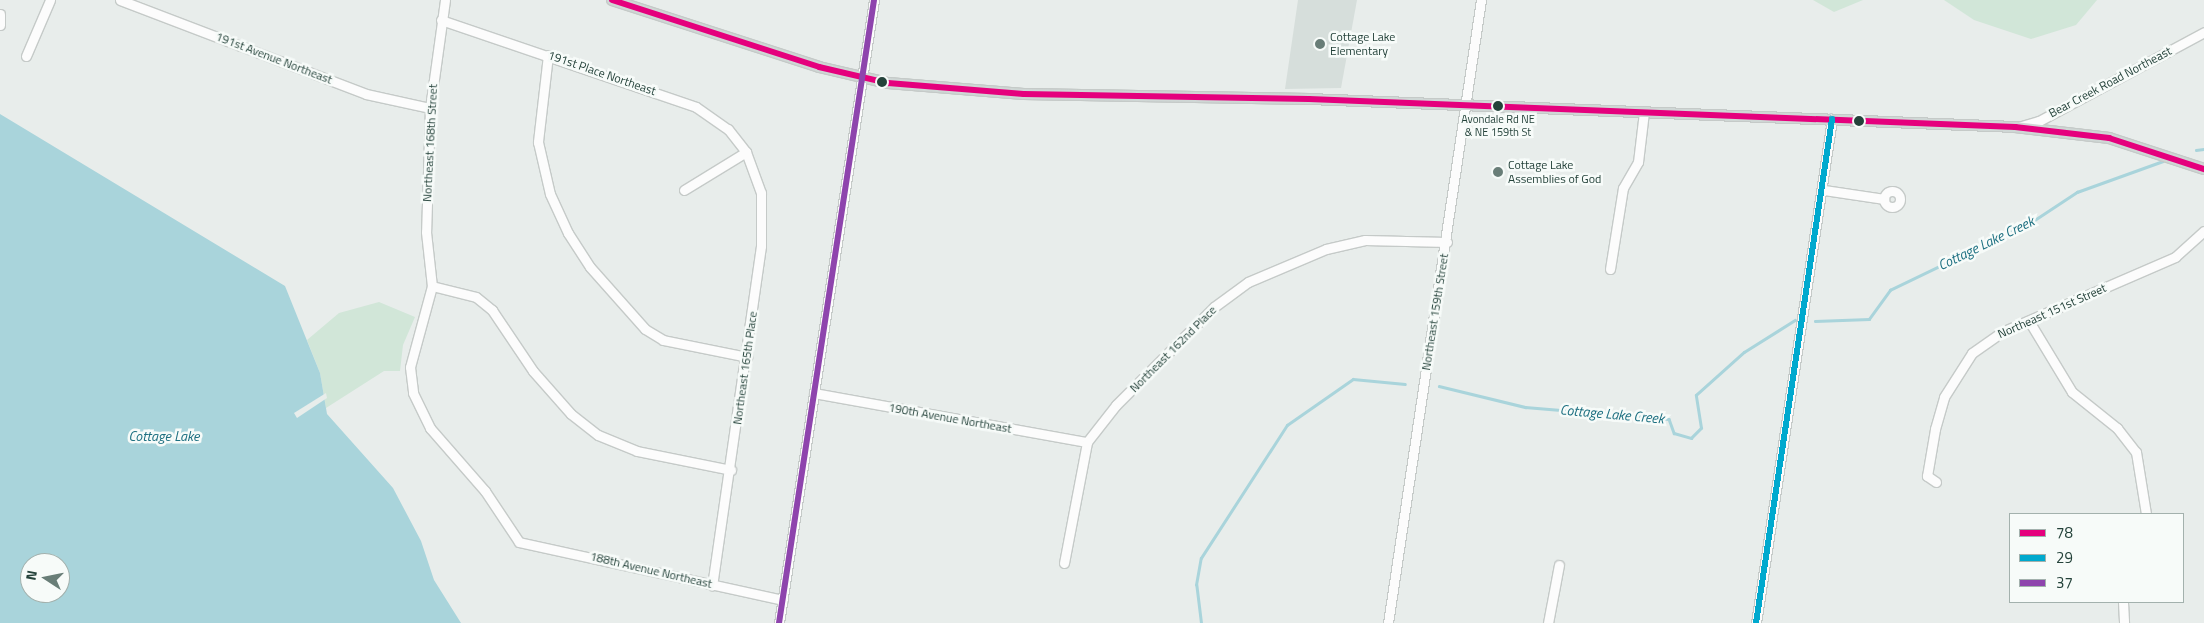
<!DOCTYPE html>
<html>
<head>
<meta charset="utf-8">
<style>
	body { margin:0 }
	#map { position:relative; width:2204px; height:623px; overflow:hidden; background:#e8edeb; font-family:"Titillium Web",sans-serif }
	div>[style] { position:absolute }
	.built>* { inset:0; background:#d6dedb }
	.green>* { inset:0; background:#d1e6d8 }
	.water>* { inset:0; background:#a9d4db }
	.pier>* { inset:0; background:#e8edeb }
	.stream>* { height:2.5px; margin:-1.25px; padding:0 1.25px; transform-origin:1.25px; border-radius:1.25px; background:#a9d4db }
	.roads { filter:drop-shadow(1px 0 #c5cac8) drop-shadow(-1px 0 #c5cac8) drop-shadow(0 1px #c5cac8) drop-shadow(0 -1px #c5cac8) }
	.minor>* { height:9px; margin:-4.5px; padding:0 4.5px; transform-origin:4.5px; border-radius:4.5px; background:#fcfcfc }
	.minor>.ring { margin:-4.5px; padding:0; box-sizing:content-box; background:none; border:9px solid #fcfcfc; border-radius:50% }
	.major>* { height:10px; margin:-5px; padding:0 5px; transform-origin:5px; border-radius:5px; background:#cfd7d5 }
	.bus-1>* { height:6px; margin:-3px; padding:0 3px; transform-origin:3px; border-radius:3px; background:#e5007d }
	.bus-2>* { height:6px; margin:-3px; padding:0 3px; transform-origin:3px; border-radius:3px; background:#00a9ce }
	.bus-3>* { height:6px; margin:-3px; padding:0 3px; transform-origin:3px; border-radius:3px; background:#8e44ad }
	.dots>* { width:14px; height:14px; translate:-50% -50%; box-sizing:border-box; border:2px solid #f7fbf9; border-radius:50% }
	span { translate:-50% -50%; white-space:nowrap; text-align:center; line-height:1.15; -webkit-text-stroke:5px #f7fbf9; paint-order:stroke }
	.bus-label { font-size:11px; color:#24423a }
	.poi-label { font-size:12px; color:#24423a }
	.left { translate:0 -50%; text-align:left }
	.street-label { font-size:12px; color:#24423a }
	.water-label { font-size:14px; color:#1c6f80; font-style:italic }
	.legend { position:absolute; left:2009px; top:513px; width:175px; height:90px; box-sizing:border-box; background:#f7fbf9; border:1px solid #a3b1ad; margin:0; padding:6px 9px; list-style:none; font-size:15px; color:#24423a }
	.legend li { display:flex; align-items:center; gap:10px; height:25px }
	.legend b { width:25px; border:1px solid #a3b1ad }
	.north { position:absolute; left:20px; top:553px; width:50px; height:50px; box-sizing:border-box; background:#f7fbf9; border:1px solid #a3b1ad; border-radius:50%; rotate:281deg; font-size:14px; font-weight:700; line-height:20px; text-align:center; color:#24423a }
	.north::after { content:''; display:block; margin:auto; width:18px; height:22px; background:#697e78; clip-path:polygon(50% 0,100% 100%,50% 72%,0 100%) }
</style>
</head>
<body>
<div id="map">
	<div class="built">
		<i style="clip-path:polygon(1298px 0,1357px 0,1341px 88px,1285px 89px)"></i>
	</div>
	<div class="green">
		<i style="clip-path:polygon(1813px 0,1863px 0,1834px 12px)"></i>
		<i style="clip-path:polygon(1944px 0,2097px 0,2076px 25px,2031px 39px,1974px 20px)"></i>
		<i style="clip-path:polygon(379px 302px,415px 317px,403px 345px,400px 371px,384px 371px,326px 408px,320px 373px,307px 340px,339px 313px)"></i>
	</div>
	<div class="water">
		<i style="clip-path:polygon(evenodd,0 114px,285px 286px,320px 373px,327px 414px,393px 488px,421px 541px,434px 580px,461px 623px,0 623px,0 114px,30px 563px,60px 563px,60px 593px,30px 593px,30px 563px)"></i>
	</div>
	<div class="pier">
		<i style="clip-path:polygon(326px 393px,327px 398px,297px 418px,294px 413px)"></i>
	</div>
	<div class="stream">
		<i style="left:2196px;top:150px;width:8px;rotate:-7deg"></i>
		<i style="left:1815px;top:321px;width:54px;rotate:-2.1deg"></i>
		<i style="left:1869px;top:319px;width:36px;rotate:-54deg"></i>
		<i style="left:1890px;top:290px;width:159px;rotate:-25.8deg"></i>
		<i style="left:2033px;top:221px;width:53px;rotate:-33.4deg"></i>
		<i style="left:2077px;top:192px;width:91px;rotate:-19.8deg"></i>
		<i style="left:1439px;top:386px;width:89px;rotate:13.7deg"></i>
		<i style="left:1525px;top:407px;width:144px;rotate:4.8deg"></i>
		<i style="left:1669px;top:419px;width:15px;rotate:70deg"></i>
		<i style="left:1674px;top:433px;width:18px;rotate:16deg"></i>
		<i style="left:1691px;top:438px;width:14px;rotate:-45deg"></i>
		<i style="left:1701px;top:428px;width:33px;rotate:-99deg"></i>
		<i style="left:1696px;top:395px;width:64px;rotate:-41.9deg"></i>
		<i style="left:1744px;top:352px;width:60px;rotate:-32.1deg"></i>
		<i style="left:1201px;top:623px;width:38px;rotate:-97deg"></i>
		<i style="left:1196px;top:585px;width:27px;rotate:-80deg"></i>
		<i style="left:1201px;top:558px;width:158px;rotate:-57.1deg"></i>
		<i style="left:1287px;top:425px;width:80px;rotate:-34.9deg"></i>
		<i style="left:1353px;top:379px;width:52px;rotate:5.5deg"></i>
	</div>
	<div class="roads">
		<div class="minor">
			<i style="left:120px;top:0;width:263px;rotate:20.9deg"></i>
			<i style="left:366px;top:94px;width:66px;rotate:12.3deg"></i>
			<i style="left:445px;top:0;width:109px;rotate:97.9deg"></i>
			<i style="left:430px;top:108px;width:124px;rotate:91.8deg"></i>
			<i style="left:426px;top:232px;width:54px;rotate:83.7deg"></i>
			<i style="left:432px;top:286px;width:84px;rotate:105.2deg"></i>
			<i style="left:410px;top:367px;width:26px;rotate:83deg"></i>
			<i style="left:413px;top:393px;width:39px;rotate:64deg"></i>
			<i style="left:430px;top:428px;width:84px;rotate:48.9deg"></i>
			<i style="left:485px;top:491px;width:61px;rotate:56.3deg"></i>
			<i style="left:519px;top:542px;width:270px;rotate:12.4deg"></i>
			<i style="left:0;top:14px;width:11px;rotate:90deg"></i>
			<i style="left:441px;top:20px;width:269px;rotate:18.8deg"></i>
			<i style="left:696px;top:107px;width:39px;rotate:35deg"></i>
			<i style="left:728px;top:129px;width:29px;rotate:52deg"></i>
			<i style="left:746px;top:152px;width:44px;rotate:69.9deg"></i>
			<i style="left:761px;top:193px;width:53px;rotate:90deg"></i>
			<i style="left:761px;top:246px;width:343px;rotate:98.2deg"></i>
			<i style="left:548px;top:55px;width:88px;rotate:96.6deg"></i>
			<i style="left:538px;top:142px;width:53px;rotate:77deg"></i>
			<i style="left:550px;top:194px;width:43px;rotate:65.2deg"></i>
			<i style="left:568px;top:233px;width:40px;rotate:57.1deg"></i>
			<i style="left:590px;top:267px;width:83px;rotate:48.4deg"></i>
			<i style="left:645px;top:329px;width:21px;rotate:31deg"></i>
			<i style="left:663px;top:340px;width:86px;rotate:11.4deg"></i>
			<i style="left:26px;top:56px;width:61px;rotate:-66.8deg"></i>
			<i style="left:2018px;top:127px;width:22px;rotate:-16deg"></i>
			<i style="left:2039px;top:121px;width:187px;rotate:-28.3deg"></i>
			<i style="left:684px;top:190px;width:73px;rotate:-31.5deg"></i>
			<i style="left:1824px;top:190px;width:61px;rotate:8.5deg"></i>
			<i class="ring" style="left:1884px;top:191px;width:7px;height:7px"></i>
			<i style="left:1610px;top:269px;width:82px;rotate:-80.9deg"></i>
			<i style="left:1623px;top:188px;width:30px;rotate:-60deg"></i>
			<i style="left:1638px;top:162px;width:50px;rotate:-83.2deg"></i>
			<i style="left:432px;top:286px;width:45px;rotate:14deg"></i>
			<i style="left:476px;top:297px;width:21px;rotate:39deg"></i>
			<i style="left:492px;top:310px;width:73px;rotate:56.1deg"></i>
			<i style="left:533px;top:371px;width:57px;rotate:48.5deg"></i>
			<i style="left:571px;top:414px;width:34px;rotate:38deg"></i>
			<i style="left:598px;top:435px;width:42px;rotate:22.3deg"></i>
			<i style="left:637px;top:451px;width:96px;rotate:11.4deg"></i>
			<i style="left:2029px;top:321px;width:83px;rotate:58.8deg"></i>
			<i style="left:2072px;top:392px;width:58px;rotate:38.7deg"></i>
			<i style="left:2117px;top:428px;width:31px;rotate:52deg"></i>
			<i style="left:2136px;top:452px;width:63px;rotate:80.8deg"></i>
			<i style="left:814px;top:393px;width:277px;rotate:10.2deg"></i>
			<i style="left:1936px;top:482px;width:11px;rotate:-146deg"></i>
			<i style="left:1927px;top:476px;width:48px;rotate:-80.3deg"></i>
			<i style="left:1935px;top:429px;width:33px;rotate:-74deg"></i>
			<i style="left:1944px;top:397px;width:52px;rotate:-57.5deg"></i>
			<i style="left:1972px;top:353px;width:37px;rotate:-35deg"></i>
			<i style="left:2002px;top:332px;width:189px;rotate:-23.4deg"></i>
			<i style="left:2175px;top:257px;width:39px;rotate:-42deg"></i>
			<i style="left:1064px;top:563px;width:123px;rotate:-79.2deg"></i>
			<i style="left:1087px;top:442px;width:47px;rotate:-51.9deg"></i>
			<i style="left:1116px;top:405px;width:139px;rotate:-45deg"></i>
			<i style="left:1214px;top:307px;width:42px;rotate:-36.3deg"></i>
			<i style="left:1248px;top:282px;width:85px;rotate:-22.9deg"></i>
			<i style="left:1326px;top:249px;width:40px;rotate:-13deg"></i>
			<i style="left:1365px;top:240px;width:82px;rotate:1.4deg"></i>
			<i style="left:2123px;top:602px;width:21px;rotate:87deg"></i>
			<i style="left:779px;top:623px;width:630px;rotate:-81.33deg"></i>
			<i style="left:1388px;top:623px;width:630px;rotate:-81.51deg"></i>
			<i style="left:1548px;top:623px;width:59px;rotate:-79.3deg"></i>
			<i style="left:1756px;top:623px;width:510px;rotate:-81.42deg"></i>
		</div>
		<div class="major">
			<i style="left:612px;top:0;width:218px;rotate:17.9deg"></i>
			<i style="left:819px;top:67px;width:71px;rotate:13.1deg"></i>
			<i style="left:888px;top:83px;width:136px;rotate:4.6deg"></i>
			<i style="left:1024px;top:94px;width:285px;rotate:1deg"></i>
			<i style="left:1309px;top:99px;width:707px;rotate:2.27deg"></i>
			<i style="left:2015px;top:127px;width:95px;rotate:6.7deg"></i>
			<i style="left:2109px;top:138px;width:100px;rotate:18.1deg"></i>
		</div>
	</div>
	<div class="bus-1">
		<i style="left:612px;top:0;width:218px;rotate:17.9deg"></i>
		<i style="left:819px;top:67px;width:71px;rotate:13.1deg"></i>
		<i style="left:888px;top:83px;width:136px;rotate:4.6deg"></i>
		<i style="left:1024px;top:94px;width:285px;rotate:1deg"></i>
		<i style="left:1309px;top:99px;width:707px;rotate:2.27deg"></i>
		<i style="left:2015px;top:127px;width:95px;rotate:6.7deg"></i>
		<i style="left:2109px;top:138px;width:100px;rotate:18.1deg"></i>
	</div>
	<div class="bus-2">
		<i style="left:1756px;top:623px;width:510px;rotate:-81.42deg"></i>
	</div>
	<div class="bus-3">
		<i style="left:779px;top:623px;width:630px;rotate:-81.33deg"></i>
	</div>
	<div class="dots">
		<i style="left:1320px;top:44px;background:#697e78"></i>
		<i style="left:882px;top:82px;background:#24423a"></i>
		<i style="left:1498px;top:106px;background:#24423a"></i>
		<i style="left:1859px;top:121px;background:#24423a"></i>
		<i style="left:1498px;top:172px;background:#697e78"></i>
	</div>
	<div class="bus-label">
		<span style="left:1498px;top:126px">Avondale Rd NE<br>&amp; NE 159th St</span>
	</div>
	<div class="poi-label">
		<span class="left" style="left:1330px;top:44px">Cottage Lake<br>Elementary</span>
		<span class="left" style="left:1508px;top:172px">Cottage Lake<br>Assemblies of God</span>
	</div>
	<div class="street-label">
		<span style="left:274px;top:58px;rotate:21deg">191st Avenue Northeast</span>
		<span style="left:602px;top:73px;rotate:19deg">191st Place Northeast</span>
		<span style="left:2110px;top:82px;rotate:-28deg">Bear Creek Road Northeast</span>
		<span style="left:430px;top:143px;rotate:-87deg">Northeast 168th Street</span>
		<span style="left:2052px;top:311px;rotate:-24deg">Northeast 151st Street</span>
		<span style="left:1435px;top:312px;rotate:-81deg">Northeast 159th Street</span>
		<span style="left:1173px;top:349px;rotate:-45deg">Northeast 162nd Place</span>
		<span style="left:745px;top:368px;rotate:-82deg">Northeast 165th Place</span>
		<span style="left:950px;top:418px;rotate:10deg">190th Avenue Northeast</span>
		<span style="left:651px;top:570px;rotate:13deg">188th Avenue Northeast</span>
	</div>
	<div class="water-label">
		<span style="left:1986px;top:243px;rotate:-26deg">Cottage Lake Creek</span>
		<span style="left:1612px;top:414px;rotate:5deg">Cottage Lake Creek</span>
		<span style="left:164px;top:436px">Cottage Lake</span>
	</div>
	<ul class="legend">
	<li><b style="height:6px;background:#e5007d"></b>78</li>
	<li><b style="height:6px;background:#00a9ce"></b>29</li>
	<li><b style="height:6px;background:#8e44ad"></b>37</li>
	</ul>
	<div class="north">N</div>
</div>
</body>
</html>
